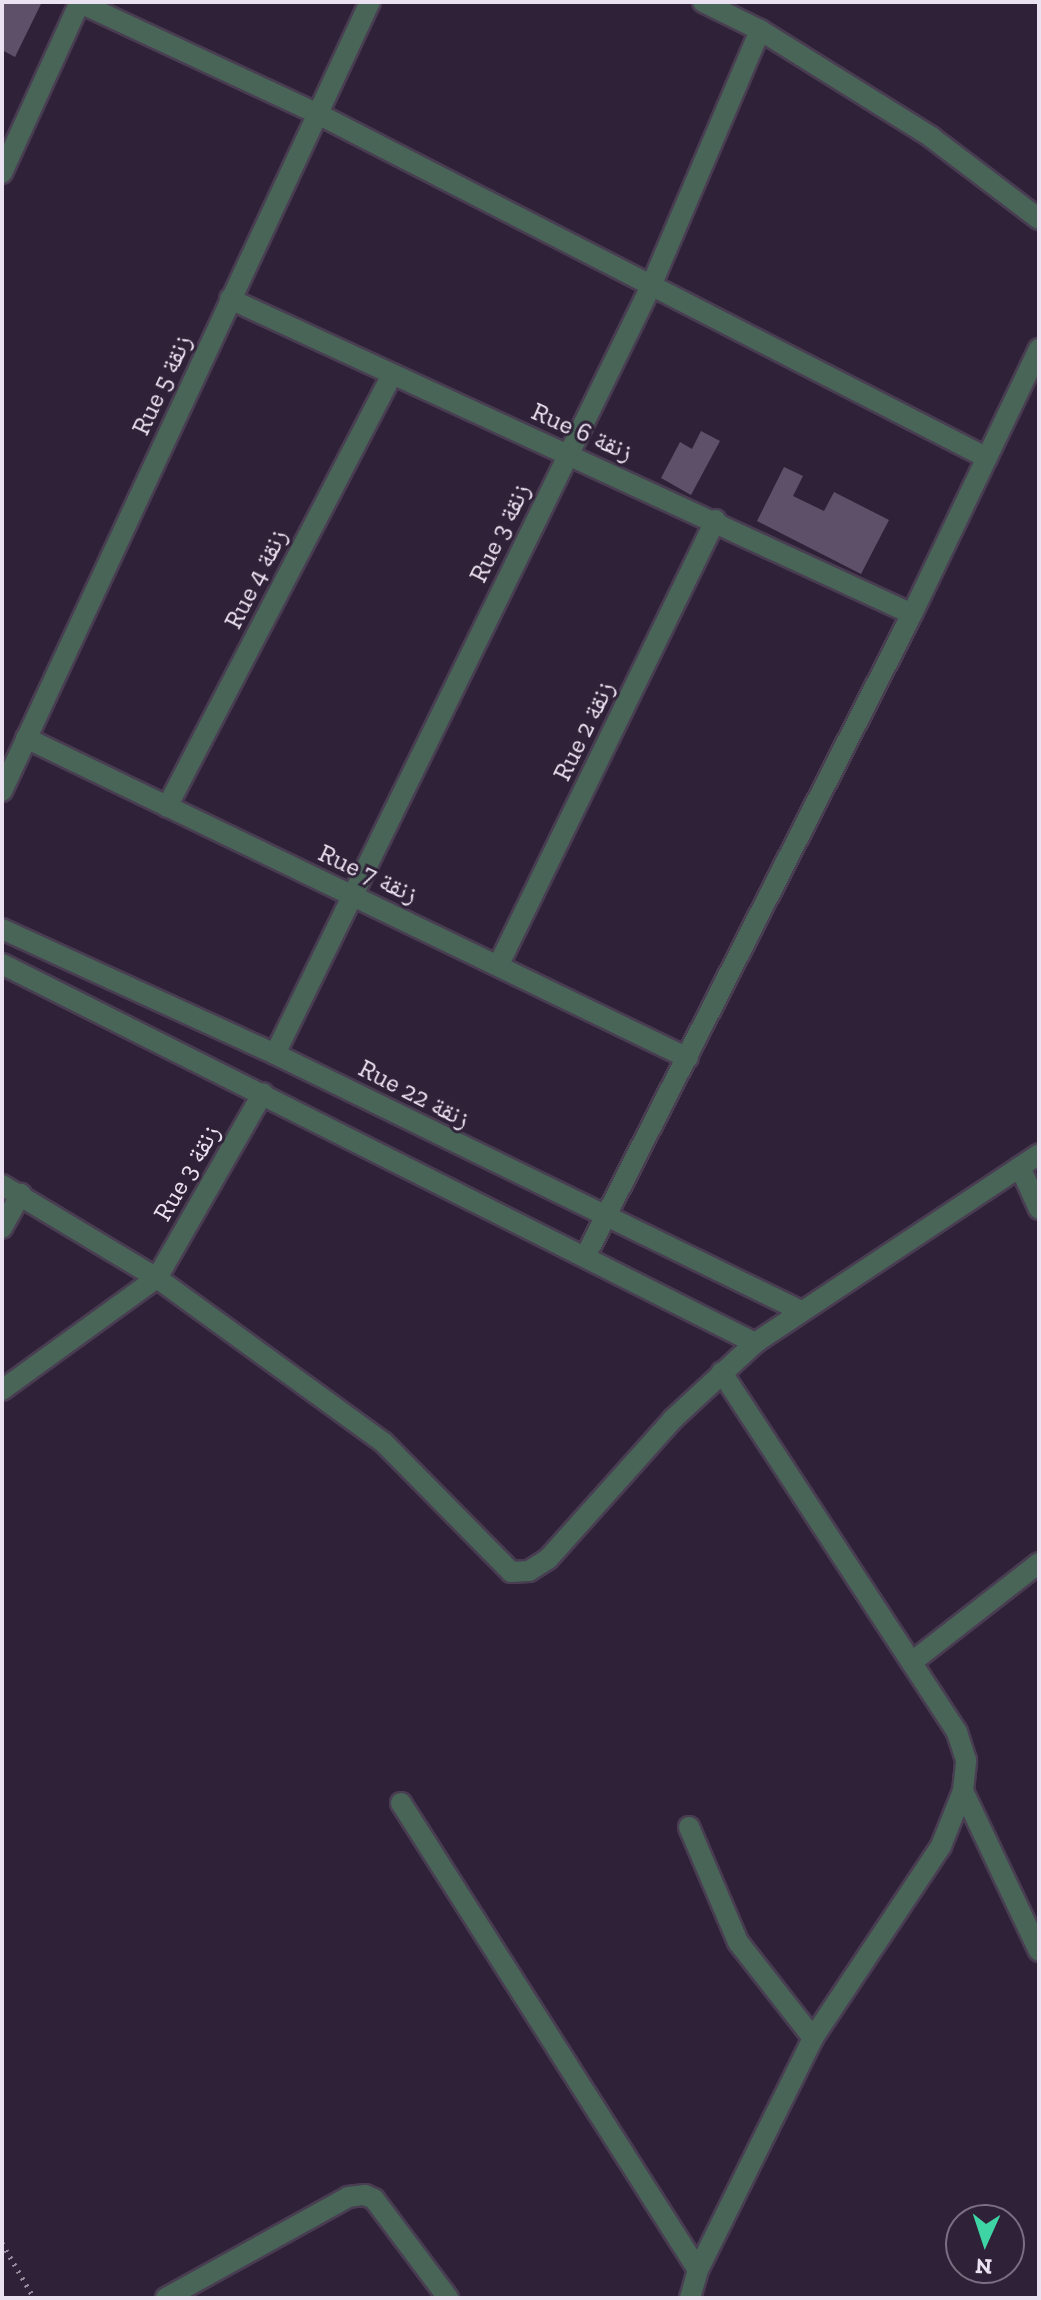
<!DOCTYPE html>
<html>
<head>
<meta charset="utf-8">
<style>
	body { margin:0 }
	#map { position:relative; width:1041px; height:2300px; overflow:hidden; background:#2f2238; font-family:"Zilla Slab","Noto Naskh Arabic",serif }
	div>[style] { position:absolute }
	.building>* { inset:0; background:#5e5068 }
	.path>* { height:5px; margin-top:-2.5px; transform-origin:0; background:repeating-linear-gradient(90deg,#958a9c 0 2px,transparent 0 8px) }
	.roads { filter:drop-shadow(2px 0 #493d52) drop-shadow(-2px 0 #493d52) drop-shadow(0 2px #493d52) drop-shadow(0 -2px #493d52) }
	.minor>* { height:20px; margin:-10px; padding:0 10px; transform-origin:10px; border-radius:10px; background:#486558 }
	span { translate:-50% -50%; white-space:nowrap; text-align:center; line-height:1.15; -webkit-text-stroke:6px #2f2238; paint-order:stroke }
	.street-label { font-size:26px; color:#ebe2f1 }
	.frame { position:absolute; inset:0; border:4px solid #ebe2f1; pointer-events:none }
	.north { position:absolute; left:945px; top:2204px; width:80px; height:80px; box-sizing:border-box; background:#2f2238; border:2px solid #7a6f82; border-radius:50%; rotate:183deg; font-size:22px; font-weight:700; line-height:32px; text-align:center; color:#ebe2f1 }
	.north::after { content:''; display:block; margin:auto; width:28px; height:36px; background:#3ed4a3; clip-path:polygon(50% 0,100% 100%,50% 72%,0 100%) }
</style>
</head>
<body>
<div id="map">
	<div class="building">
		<i style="clip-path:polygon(2px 2px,41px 4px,15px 57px,2px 50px)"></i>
		<i style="clip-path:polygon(701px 431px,720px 441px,691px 495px,661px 478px,680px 442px,692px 449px)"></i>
		<i style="clip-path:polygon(784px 467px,803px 476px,793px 496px,824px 511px,834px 492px,889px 520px,861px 574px,757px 521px)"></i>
	</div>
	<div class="path">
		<i style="left:2px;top:2243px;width:64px;rotate:59.8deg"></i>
	</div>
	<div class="roads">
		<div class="minor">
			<i style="left:78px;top:2px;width:265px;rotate:25deg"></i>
			<i style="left:318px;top:114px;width:752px;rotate:27.21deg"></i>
			<i style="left:703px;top:2px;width:64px;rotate:26.2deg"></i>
			<i style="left:760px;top:30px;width:202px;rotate:32deg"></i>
			<i style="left:931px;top:137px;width:136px;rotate:37.2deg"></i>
			<i style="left:2px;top:173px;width:188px;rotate:-65.5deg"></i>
			<i style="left:230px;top:299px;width:751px;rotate:24.79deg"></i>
			<i style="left:26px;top:738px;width:735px;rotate:25.8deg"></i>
			<i style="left:2px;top:791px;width:871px;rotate:-65deg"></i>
			<i style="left:167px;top:807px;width:488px;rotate:-62.5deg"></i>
			<i style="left:2px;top:929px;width:300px;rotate:24.6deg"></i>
			<i style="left:275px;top:1054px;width:585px;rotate:26.04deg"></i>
			<i style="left:2px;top:964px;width:843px;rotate:26.72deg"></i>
			<i style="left:499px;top:964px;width:494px;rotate:-64deg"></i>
			<i style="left:275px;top:1054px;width:855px;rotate:-63.91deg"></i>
			<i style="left:651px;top:286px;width:278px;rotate:-66.9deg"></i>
			<i style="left:1020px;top:1167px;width:46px;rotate:65.7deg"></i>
			<i style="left:2px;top:1185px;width:181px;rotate:31deg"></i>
			<i style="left:157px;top:1278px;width:279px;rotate:36deg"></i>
			<i style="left:383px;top:1442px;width:182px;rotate:45.4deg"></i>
			<i style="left:511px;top:1572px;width:18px;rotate:-3deg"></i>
			<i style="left:529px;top:1571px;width:22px;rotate:-32deg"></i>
			<i style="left:548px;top:1559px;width:188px;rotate:-48.2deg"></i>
			<i style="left:673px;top:1419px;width:112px;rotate:-42.8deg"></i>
			<i style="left:755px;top:1343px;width:341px;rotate:-33.6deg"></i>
			<i style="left:2px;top:1228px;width:39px;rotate:-61deg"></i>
			<i style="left:586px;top:1255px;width:719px;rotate:-63.04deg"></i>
			<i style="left:912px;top:614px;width:294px;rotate:-64.4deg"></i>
			<i style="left:2px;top:1390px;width:191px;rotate:-35.9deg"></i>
			<i style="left:157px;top:1278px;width:213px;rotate:-60.2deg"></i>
			<i style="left:912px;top:1662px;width:161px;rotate:-37.9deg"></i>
			<i style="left:963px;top:1791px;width:177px;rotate:64.6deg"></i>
			<i style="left:401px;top:1803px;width:553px;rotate:57.54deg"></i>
			<i style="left:689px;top:1827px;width:125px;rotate:66.9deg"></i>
			<i style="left:738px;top:1942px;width:122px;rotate:52deg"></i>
			<i style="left:166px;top:2298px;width:208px;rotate:-29deg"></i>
			<i style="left:348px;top:2197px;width:17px;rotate:-7deg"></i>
			<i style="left:365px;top:2195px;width:10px;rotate:24deg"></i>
			<i style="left:374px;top:2199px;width:124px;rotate:53.2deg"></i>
			<i style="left:690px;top:2298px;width:29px;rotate:-74deg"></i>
			<i style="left:698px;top:2270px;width:259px;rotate:-63.6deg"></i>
			<i style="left:813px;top:2038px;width:231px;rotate:-56.3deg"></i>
			<i style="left:941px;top:1846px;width:59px;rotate:-68.2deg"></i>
			<i style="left:963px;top:1791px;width:31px;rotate:-84deg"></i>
			<i style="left:966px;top:1760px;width:29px;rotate:-108deg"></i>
			<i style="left:957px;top:1732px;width:430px;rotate:-123.2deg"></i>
		</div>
	</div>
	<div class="street-label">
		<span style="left:162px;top:385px;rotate:-65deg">Rue 5 زنقة</span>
		<span style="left:582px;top:432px;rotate:24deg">Rue 6 زنقة</span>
		<span style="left:500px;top:533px;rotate:-64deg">Rue 3 زنقة</span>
		<span style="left:256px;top:579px;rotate:-63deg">Rue 4 زنقة</span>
		<span style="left:584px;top:731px;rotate:-64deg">Rue 2 زنقة</span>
		<span style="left:368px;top:874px;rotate:25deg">Rue 7 زنقة</span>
		<span style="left:414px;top:1094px;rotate:27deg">Rue 22 زنقة</span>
		<span style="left:187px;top:1173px;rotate:-60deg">Rue 3 زنقة</span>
	</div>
	<div class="frame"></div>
	<div class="north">N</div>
</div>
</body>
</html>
